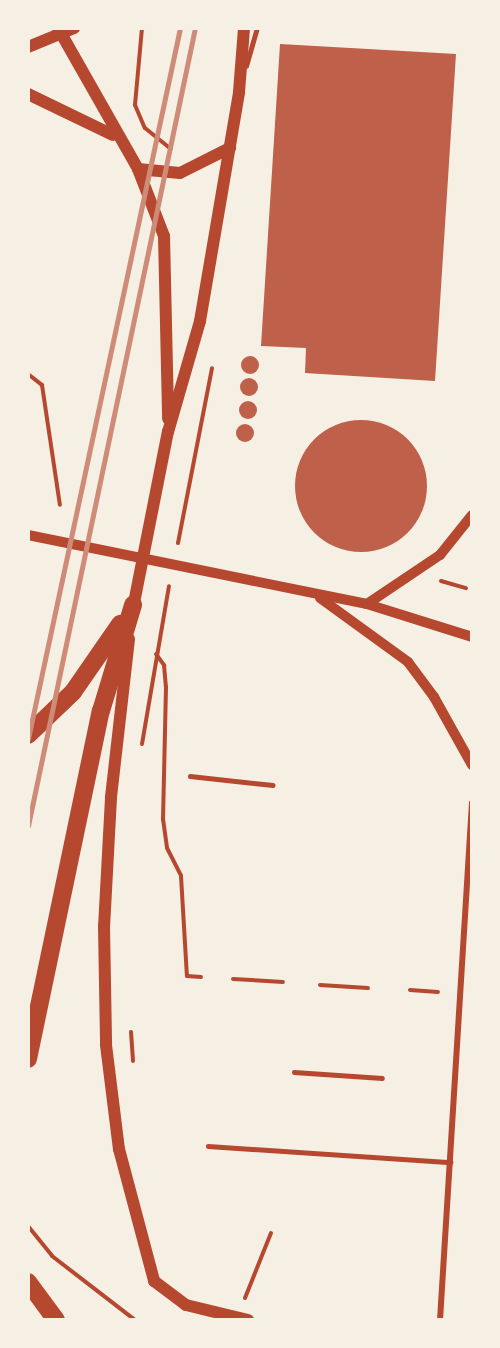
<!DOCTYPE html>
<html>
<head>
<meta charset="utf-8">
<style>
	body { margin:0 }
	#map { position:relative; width:500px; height:1348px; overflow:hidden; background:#f6efe4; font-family:"Alegreya Sans",sans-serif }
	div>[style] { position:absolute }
	.building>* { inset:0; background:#bf614a }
	.round { border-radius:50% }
	.path>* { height:4px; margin:-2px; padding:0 2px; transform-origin:2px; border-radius:2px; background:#b5482f }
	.service>* { height:4.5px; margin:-2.25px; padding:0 2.25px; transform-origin:2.25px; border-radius:2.25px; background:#b5482f }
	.minor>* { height:6px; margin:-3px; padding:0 3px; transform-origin:3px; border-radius:3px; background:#b5482f }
	.tertiary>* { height:10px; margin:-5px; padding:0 5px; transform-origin:5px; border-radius:5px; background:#b5482f }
	.secondary>* { height:12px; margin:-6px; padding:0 6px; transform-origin:6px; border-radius:6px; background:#b5482f }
	.motorway>* { height:18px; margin:-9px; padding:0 9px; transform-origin:9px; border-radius:9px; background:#b5482f }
	.rail>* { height:4.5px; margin:-2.25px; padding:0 2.25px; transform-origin:2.25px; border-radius:2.25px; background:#cf8b77 }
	span { translate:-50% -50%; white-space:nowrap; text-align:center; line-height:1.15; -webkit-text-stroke:5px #f6efe4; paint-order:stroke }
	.frame { position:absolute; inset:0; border:30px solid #f6efe4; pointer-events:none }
</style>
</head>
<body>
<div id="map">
	<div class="building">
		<i style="clip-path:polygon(280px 44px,456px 54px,435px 381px,305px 373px,306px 348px,261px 346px)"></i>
		<i class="round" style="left:241px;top:356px;width:18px;height:18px"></i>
		<i class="round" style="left:240px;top:378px;width:18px;height:18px"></i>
		<i class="round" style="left:239px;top:401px;width:18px;height:18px"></i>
		<i class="round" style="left:295px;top:420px;width:132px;height:132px"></i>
		<i class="round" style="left:236px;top:424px;width:18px;height:18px"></i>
	</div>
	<div class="path">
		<i style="left:142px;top:28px;width:77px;rotate:95.2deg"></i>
		<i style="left:135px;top:105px;width:25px;rotate:67deg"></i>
		<i style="left:145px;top:128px;width:33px;rotate:39deg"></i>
		<i style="left:28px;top:374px;width:18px;rotate:38deg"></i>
		<i style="left:42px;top:385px;width:121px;rotate:81.5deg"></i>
		<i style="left:178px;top:543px;width:178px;rotate:-79deg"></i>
		<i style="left:441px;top:581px;width:26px;rotate:16deg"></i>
		<i style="left:156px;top:654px;width:14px;rotate:54deg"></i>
		<i style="left:164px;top:665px;width:22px;rotate:85deg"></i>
		<i style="left:166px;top:687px;width:132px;rotate:91.3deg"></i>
		<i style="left:163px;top:819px;width:29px;rotate:82deg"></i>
		<i style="left:167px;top:848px;width:31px;rotate:63deg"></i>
		<i style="left:181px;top:876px;width:100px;rotate:86.6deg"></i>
		<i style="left:187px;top:976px;width:14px;rotate:4deg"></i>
		<i style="left:142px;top:744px;width:160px;rotate:-80.3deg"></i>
		<i style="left:233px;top:979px;width:50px;rotate:3.4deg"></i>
		<i style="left:320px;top:985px;width:48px;rotate:3.6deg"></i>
		<i style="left:410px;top:990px;width:28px;rotate:4deg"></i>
		<i style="left:131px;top:1032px;width:29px;rotate:86deg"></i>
		<i style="left:28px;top:1226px;width:38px;rotate:51deg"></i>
		<i style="left:52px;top:1256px;width:105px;rotate:37.6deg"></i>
		<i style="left:245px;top:1298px;width:70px;rotate:-68.2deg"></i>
	</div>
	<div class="service">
		<i style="left:246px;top:66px;width:40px;rotate:-74deg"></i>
		<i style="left:190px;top:776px;width:83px;rotate:6.2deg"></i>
		<i style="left:294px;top:1072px;width:88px;rotate:3.9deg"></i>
		<i style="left:208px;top:1146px;width:243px;rotate:3.8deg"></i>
	</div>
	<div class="minor">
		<i style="left:440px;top:1320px;width:518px;rotate:-86.46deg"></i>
	</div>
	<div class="tertiary">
		<i style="left:28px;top:535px;width:346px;rotate:11.5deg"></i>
		<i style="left:367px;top:604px;width:110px;rotate:17.4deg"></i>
		<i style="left:320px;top:598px;width:109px;rotate:36deg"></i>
		<i style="left:408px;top:662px;width:44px;rotate:53.4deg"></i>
		<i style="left:434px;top:697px;width:78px;rotate:60.8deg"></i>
		<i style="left:367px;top:604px;width:88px;rotate:-33.9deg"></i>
		<i style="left:440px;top:555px;width:51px;rotate:-51.3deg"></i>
	</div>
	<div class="secondary">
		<i style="left:58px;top:28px;width:162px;rotate:60.4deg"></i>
		<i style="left:138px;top:169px;width:72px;rotate:68.8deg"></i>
		<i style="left:164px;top:236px;width:183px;rotate:88.7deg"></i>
		<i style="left:28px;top:47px;width:50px;rotate:-22.4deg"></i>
		<i style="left:28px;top:94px;width:94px;rotate:25.8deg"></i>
		<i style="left:138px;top:169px;width:42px;rotate:5.4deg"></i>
		<i style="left:180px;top:173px;width:56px;rotate:-26.6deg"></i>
		<i style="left:132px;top:613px;width:185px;rotate:-78.8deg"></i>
		<i style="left:168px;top:432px;width:116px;rotate:-73.9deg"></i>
		<i style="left:200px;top:321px;width:232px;rotate:-80.3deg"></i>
		<i style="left:239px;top:92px;width:64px;rotate:-85.5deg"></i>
		<i style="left:129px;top:639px;width:160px;rotate:96.5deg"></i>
		<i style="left:111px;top:798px;width:128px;rotate:93.1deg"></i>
		<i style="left:104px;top:926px;width:119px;rotate:89deg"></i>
		<i style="left:106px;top:1045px;width:105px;rotate:82.9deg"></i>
		<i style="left:119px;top:1149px;width:137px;rotate:75.1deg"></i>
		<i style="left:154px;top:1281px;width:40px;rotate:37deg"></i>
		<i style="left:186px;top:1305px;width:64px;rotate:13.6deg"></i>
	</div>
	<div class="motorway">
		<i style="left:28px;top:735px;width:62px;rotate:-43.7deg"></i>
		<i style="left:73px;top:692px;width:83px;rotate:-55.3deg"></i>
		<i style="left:28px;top:1059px;width:356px;rotate:-78.2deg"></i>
		<i style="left:101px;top:711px;width:111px;rotate:-73.2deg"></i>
		<i style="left:28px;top:1282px;width:47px;rotate:53.6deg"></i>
	</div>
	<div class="rail">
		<i style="left:28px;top:739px;width:727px;rotate:-77.93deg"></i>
		<i style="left:28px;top:826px;width:815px;rotate:-78.18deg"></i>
	</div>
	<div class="frame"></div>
</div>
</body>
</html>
